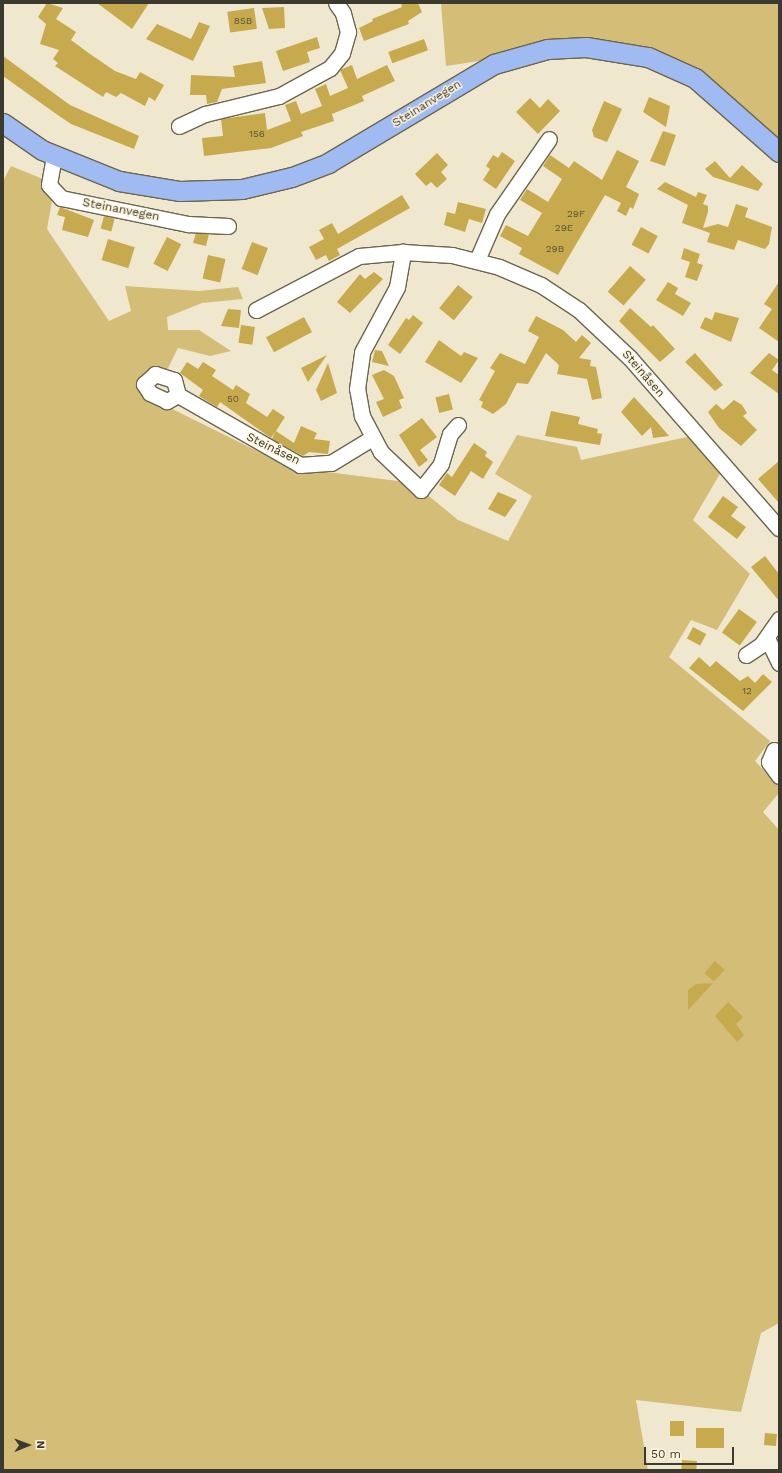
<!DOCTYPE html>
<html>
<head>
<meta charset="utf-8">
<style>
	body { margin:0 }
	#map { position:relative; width:782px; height:1473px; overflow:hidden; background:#efe8ce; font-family:"Work Sans",sans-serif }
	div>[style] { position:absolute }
	.green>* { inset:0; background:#d3bd77 }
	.building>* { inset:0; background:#c6aa4d; transform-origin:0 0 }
	.roads { filter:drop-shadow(1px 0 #6b654e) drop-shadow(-1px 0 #6b654e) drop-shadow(0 1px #6b654e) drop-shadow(0 -1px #6b654e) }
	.minor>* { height:15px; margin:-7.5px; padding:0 7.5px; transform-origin:7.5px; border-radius:7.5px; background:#fff }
	.major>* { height:19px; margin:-9.5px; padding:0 9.5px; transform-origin:9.5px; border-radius:9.5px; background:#a0bbf2 }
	span { translate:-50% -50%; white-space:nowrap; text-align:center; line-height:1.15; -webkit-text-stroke:3px #fdf5db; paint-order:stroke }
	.number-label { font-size:10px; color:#5e5536 }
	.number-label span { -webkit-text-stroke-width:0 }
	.street-label { font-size:12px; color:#3c392f }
	.frame { position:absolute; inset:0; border:4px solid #3c392f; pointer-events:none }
	.north { position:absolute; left:8px; top:1425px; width:40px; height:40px; -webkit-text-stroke:3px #fdf5db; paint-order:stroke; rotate:89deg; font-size:11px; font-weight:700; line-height:16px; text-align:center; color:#3c392f }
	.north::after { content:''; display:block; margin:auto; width:14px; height:18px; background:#3c392f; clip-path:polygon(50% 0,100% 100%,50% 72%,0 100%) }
	.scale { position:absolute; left:644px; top:1447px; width:90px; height:18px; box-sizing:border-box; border:2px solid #3c392f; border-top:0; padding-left:5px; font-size:12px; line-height:14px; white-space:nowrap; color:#3c392f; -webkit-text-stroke:3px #fdf5db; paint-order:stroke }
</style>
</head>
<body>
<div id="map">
	<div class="green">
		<i style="clip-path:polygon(441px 3px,779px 3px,779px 153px,697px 76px,618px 47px,538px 52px,446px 66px)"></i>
		<i style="clip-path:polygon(11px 166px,55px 184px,47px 229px,109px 321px,131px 311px,125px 286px,199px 291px,238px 287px,243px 299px,202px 303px,167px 317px,168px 330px,199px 330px,231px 351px,210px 356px,178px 348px,168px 368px,144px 395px,289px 467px,413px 483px,458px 520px,508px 541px,532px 496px,495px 474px,517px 435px,577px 447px,581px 460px,696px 435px,725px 465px,693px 520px,750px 574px,717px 630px,691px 620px,669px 657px,770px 741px,755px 761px,779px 787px,779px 793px,763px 812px,779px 830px,779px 1323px,761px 1333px,741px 1412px,636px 1400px,648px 1470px,3px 1470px,3px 181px)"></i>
	</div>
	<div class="building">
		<i style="clip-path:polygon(47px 3px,63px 8px,56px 19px,76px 32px,71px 40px,90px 54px,115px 71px,136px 79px,140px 72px,164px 85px,155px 101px,149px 97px,145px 106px,121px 93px,116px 97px,106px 92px,103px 97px,55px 66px,58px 63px,53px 59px,59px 50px,40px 44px,46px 24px,38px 17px)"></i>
		<i style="clip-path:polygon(97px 3px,149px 3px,132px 29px)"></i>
		<i style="clip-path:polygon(401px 3px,418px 3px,422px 12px,408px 21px,409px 24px,364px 41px,359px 28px,373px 21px,372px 19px,402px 7px)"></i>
		<i style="clip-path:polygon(284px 7px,285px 28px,269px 29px,262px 8px)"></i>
		<i style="left:254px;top:8px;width:21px;height:27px;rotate:82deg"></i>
		<i style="clip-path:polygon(199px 22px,210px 26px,193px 61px,146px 39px,157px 24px,191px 39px)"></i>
		<i style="clip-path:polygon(317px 37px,320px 48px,307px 52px,310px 62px,283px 71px,276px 51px)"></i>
		<i style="left:424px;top:39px;width:12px;height:38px;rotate:70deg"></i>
		<i style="clip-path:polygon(3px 56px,70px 105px,139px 136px,134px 149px,71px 124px,52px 111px,3px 76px)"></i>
		<i style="clip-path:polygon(262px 61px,266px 83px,222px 89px,217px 102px,207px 104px,206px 95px,190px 95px,191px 75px,235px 77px,233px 66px)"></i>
		<i style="clip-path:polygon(352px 65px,357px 79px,387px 65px,395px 81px,362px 96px,364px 101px,332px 114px,334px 121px,301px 132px,303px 136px,271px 148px,204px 156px,202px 138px,223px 136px,221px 119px,265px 113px,267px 130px,291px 121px,285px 105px,296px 101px,301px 114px,322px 106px,315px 89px,326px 84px,330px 96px,348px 88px,340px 70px)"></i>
		<i style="clip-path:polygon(649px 97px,670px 106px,666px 127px,643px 112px)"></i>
		<i style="clip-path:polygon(530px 98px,540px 108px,548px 99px,560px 111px,538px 134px,516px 112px)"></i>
		<i style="clip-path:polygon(604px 101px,622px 109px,607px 142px,594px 137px,592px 130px)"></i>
		<i style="clip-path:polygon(663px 131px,676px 135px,665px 166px,650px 161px)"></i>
		<i style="clip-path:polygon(617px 150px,639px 161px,626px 187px,639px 194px,633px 209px,630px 207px,626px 216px,617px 211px,621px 203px,605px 195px,558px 275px,519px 254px,522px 248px,500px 236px,506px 225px,528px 236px,542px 213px,520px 200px,527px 189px,548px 202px,562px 179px,543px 166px,550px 155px,569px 168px,574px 161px,602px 180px)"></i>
		<i style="clip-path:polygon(502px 152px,515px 161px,496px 189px,483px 180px,490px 169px,486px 166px,493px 155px,498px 158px)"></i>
		<i style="clip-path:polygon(437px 153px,448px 165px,441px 172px,447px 179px,437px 188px,431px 182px,426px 186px,415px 174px)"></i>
		<i style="clip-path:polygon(715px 161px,730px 178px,742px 165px,763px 184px,758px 191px,713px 177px,705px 169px)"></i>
		<i style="clip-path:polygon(665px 182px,696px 197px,698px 192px,707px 195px,703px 204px,708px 206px,708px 212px,703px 228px,718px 224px,728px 227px,736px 204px,748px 208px,745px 217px,772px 227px,769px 244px,765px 249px,738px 240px,734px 250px,707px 242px,710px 233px,682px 223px,688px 205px,657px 189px)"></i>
		<i style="clip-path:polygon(402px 195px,410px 208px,337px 249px,340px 255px,329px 261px,326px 255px,316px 260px,309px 247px,324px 239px,319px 230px,332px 223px,338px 234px)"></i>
		<i style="clip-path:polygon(458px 202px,486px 209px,482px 223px,469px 219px,465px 232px,444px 225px,447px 212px,455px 214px)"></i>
		<i style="clip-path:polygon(60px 207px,94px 220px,88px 237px,62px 230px,65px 217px,57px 215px)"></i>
		<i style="left:104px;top:216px;width:11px;height:13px;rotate:15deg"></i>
		<i style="left:641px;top:227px;width:19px;height:20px;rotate:28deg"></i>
		<i style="clip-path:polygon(196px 233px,209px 234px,206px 246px,193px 243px)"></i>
		<i style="left:167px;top:237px;width:16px;height:30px;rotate:27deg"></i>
		<i style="left:108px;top:239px;width:28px;height:22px;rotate:17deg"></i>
		<i style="left:252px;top:242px;width:17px;height:29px;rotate:21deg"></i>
		<i style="clip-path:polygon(684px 248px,700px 254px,697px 263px,703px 265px,697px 281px,685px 277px,690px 262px,681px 259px)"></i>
		<i style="left:208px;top:255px;width:18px;height:24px;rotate:13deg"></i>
		<i style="left:630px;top:266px;width:21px;height:34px;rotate:41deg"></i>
		<i style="clip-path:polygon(374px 272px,383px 279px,350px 313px,337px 302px,360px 274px,365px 279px)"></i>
		<i style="clip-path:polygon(668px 282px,678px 288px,675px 294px,691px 303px,683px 316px,656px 300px)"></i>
		<i style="clip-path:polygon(779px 282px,779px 342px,759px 328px,772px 309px,764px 304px)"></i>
		<i style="left:458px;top:285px;width:19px;height:30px;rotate:39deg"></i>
		<i style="clip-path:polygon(630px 308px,651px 327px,653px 325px,675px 349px,660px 362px,619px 321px)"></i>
		<i style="clip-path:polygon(228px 309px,241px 310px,239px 328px,221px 326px)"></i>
		<i style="clip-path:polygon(715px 312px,739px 318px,731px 342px,700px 328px,705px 317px,712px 320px)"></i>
		<i style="clip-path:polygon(413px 315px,423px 323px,400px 354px,388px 345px,406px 318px,409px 320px)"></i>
		<i style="clip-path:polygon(536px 316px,563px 330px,576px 342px,582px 335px,591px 343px,579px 358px,591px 360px,590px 366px,596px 367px,602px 398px,592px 400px,587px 379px,557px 374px,559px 365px,546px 353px,528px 384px,517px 383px,506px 404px,493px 414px,481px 407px,483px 402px,479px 400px,495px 371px,490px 368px,500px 353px,525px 364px,539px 337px,528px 331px)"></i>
		<i style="left:304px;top:317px;width:17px;height:43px;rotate:62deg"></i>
		<i style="left:241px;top:325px;width:14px;height:18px;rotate:8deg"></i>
		<i style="clip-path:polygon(439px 340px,461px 356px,464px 352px,478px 358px,461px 383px,425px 362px)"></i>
		<i style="clip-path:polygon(375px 350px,382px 351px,389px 366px,372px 362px)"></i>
		<i style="clip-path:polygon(695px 353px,723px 385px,715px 391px,685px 362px)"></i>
		<i style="clip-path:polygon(769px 353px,779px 360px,772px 370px,779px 375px,779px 394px,750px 373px)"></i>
		<i style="clip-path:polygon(327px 355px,308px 382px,301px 368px)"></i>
		<i style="clip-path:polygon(187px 362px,198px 369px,203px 362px,216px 370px,212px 376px,233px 390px,236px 385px,250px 394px,246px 403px,267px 417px,273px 409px,285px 417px,276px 431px,294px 443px,301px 426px,317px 433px,314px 439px,330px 441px,328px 454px,309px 452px,303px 456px,272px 439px,275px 432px,271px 438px,220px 402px,217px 407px,207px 401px,199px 396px,203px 390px,180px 373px)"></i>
		<i style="clip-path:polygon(328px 363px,337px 393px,321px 401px,316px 390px)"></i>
		<i style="clip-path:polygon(384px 370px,394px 376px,404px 398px,399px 400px,402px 408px,383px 417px,376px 402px,384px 399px,372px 375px)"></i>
		<i style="left:449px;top:394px;width:16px;height:14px;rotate:76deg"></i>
		<i style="clip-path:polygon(634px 397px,657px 422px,669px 436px,653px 438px,651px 427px,642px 436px,621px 412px)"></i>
		<i style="clip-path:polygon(734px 400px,742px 405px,747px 413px,743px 416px,757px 430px,741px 446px,719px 428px,708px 412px,716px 404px,723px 410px)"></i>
		<i style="clip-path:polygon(551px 411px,580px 417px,578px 424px,598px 429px,597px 433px,602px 434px,600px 445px,545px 436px)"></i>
		<i style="clip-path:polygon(422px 418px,437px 437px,420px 450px,428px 460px,419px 467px,399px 435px)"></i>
		<i style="clip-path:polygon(474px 443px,487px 452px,485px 456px,493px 462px,483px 479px,471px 471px,455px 496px,439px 485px,447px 473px,452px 477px)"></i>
		<i style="clip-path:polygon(779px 461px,779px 503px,758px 479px)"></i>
		<i style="clip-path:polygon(498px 492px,517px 500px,505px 517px,488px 509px)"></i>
		<i style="clip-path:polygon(723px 496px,738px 507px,731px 516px,746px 527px,737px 539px,708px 517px)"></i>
		<i style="clip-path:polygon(765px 556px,779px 574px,779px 601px,751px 567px)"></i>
		<i style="left:739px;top:609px;width:22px;height:29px;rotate:36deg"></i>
		<i style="left:693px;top:627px;width:15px;height:13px;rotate:28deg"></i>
		<i style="clip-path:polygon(699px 657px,710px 667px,716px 661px,740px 681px,748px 676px,755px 683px,763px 674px,772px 682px,743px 711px,689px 668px)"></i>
		<i style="left:715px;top:961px;width:13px;height:16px;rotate:42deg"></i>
		<i style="clip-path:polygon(713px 983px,702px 995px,688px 1010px,688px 990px,696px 984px)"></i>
		<i style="clip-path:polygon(728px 1002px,743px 1017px,736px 1024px,744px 1035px,737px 1042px,715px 1016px)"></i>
		<i style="left:670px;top:1421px;width:14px;height:15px"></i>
		<i style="left:696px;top:1428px;width:28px;height:20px"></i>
		<i style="left:765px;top:1433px;width:12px;height:12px;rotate:5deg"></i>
		<i style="left:682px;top:1460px;width:15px;height:10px;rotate:4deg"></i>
	</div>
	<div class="roads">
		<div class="minor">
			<i style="left:179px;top:126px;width:29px;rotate:-25deg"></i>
			<i style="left:205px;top:114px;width:76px;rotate:-13.7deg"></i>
			<i style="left:279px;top:96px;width:58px;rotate:-28.8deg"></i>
			<i style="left:330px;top:68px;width:19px;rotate:-51deg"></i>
			<i style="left:342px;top:53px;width:22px;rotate:-74deg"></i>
			<i style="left:348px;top:32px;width:20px;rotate:-105deg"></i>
			<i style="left:343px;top:13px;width:12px;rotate:-125deg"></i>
			<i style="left:54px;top:156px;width:29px;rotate:100deg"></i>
			<i style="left:49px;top:185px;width:18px;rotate:47deg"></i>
			<i style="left:61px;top:198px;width:130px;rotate:11.6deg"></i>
			<i style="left:188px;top:224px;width:40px;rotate:2.9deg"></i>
			<i style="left:477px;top:260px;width:50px;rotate:-66.5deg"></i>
			<i style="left:497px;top:214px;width:91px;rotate:-55.3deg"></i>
			<i style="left:256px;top:310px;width:116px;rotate:-27.7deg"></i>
			<i style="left:359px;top:256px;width:44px;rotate:-5.2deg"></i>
			<i style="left:178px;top:395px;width:13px;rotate:151deg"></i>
			<i style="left:167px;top:401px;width:19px;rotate:-155deg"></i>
			<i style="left:150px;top:393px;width:11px;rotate:-124deg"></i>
			<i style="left:144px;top:384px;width:15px;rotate:-42deg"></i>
			<i style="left:155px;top:374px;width:20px;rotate:18deg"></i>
			<i style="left:174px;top:380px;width:16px;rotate:75deg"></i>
			<i style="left:178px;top:395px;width:141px;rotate:29.8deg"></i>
			<i style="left:300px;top:465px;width:31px;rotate:-4deg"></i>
			<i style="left:331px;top:463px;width:48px;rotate:-31.4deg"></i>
			<i style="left:458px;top:425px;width:12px;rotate:132deg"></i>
			<i style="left:450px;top:434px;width:31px;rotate:107deg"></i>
			<i style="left:441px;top:464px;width:33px;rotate:128deg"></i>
			<i style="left:421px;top:490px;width:55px;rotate:-136.5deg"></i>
			<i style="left:381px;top:452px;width:41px;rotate:-117.8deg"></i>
			<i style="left:362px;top:416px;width:27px;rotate:-100deg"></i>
			<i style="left:357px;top:389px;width:37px;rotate:-82deg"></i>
			<i style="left:362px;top:352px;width:74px;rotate:-61.7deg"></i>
			<i style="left:397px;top:287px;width:36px;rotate:-80deg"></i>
			<i style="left:403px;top:252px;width:49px;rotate:3.5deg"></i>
			<i style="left:452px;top:255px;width:49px;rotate:14.3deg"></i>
			<i style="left:499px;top:267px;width:46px;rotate:23.2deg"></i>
			<i style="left:541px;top:285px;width:45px;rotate:33.3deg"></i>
			<i style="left:579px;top:310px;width:70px;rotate:43.3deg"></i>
			<i style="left:630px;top:358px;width:226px;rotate:48.8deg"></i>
			<i style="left:767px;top:638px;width:28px;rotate:64deg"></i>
			<i style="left:746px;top:655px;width:18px;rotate:-34deg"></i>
			<i style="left:761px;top:645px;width:32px;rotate:-55deg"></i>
			<i style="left:774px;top:750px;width:13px;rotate:113deg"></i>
			<i style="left:769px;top:762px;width:17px;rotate:54deg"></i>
		</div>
		<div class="major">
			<i style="left:3px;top:123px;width:47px;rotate:34.7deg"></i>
			<i style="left:42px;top:150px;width:83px;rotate:21.9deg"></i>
			<i style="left:119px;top:181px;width:62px;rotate:9.3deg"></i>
			<i style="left:180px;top:191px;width:62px;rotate:-1.8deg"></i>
			<i style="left:242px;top:189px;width:51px;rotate:-13.5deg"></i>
			<i style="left:292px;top:177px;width:39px;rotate:-21deg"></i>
			<i style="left:328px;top:163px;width:193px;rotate:-30.8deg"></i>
			<i style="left:494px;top:64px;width:55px;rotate:-15.8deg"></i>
			<i style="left:547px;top:49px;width:39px;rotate:-3deg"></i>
			<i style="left:586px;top:47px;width:63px;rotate:9.2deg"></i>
			<i style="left:648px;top:57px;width:51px;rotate:24.1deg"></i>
			<i style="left:695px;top:78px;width:112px;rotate:41.4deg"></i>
		</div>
	</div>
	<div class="number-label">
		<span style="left:243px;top:21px">85B</span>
		<span style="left:257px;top:134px">156</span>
		<span style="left:576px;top:214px">29F</span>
		<span style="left:564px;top:228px">29E</span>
		<span style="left:555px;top:249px">29B</span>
		<span style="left:233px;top:399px">50</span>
		<span style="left:747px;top:691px">12</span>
	</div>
	<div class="street-label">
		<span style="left:427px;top:104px;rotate:-32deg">Steinanvegen</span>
		<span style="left:121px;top:210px;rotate:11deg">Steinanvegen</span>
		<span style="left:643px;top:374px;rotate:49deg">Steinåsen</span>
		<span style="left:273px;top:449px;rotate:26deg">Steinåsen</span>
	</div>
	<div class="frame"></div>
	<div class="north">N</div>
	<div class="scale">50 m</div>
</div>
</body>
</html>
